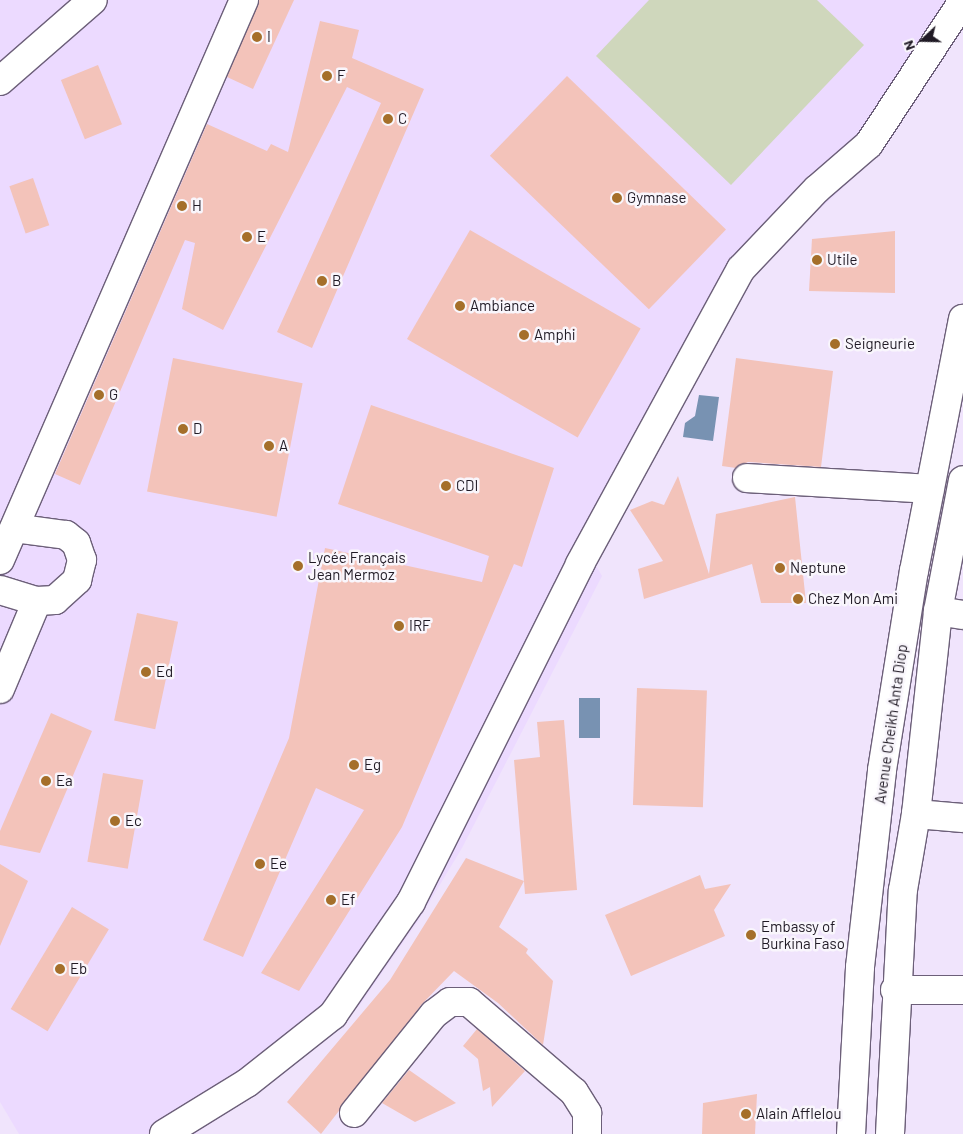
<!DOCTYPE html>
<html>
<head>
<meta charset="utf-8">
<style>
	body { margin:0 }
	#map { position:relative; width:963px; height:1134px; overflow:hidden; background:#f0e4fc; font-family:Barlow,sans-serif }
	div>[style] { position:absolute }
	.built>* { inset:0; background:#ecdaff }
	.green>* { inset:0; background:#cfd7bc }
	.water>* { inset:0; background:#7892b2; transform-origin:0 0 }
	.building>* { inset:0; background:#f3c3ba; transform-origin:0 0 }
	.roads { filter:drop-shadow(1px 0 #6c5f79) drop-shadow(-1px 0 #6c5f79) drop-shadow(0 1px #6c5f79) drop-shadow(0 -1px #6c5f79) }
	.minor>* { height:28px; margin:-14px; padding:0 14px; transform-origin:14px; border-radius:14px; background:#fff }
	.dots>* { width:14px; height:14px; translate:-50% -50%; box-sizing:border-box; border:2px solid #f9f6fc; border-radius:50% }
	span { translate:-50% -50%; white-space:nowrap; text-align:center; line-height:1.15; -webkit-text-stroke:5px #f9f6fc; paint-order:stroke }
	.poi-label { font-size:15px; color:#201a25 }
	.left { translate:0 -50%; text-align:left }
	.street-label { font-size:15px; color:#201a25 }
	.north { position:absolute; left:898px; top:15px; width:50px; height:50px; -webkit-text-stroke:4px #f9f6fc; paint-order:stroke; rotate:249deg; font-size:14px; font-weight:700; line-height:20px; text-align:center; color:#201a25 }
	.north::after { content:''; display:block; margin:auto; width:18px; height:22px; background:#201a25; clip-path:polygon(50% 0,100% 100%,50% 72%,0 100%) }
</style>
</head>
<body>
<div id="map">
	<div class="built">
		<i style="clip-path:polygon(0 0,963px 0,963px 28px,883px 151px,763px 261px,590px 555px,602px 576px,462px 848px,418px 921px,359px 1006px,273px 1080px,195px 1134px,19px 1134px,0 1102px)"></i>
	</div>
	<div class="green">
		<i style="clip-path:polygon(649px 0,817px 0,864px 45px,731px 185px,596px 56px)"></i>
	</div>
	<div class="water">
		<i style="clip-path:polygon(699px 395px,719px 397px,713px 441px,683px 437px,685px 423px,695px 416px)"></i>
		<i style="left:579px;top:698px;width:21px;height:40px"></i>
	</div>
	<div class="building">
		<i style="clip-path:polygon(259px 0,294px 0,253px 89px,227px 77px)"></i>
		<i style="clip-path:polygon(320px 21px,359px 30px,352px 58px,424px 89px,312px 348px,277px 332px,381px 103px,347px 87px,223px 330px,182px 309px,195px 243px,185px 240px,80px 485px,55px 474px,207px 124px,267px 151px,271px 144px,288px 152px)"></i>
		<i style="left:98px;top:65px;width:64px;height:40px;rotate:68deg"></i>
		<i style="left:567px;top:76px;width:221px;height:111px;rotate:44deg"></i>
		<i style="left:33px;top:178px;width:50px;height:25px;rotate:71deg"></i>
		<i style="left:470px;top:230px;width:197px;height:126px;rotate:30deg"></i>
		<i style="clip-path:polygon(895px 231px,895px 293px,809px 291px,812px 239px)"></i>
		<i style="left:173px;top:358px;width:132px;height:136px;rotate:11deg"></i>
		<i style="clip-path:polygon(736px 358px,833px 371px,821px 467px,748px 462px,736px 468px,722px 466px)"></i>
		<i style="clip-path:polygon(371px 405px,554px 468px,522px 567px,514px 564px,402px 827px,299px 991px,261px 973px,364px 810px,316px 788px,243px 957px,203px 940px,289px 738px,325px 548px,482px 582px,489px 556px,338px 504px)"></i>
		<i style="clip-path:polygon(678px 476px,709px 574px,716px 514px,795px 497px,806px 603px,761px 603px,752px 564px,644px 599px,638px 569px,663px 561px,630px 510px,652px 501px,664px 505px)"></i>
		<i style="left:137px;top:613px;width:42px;height:110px;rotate:12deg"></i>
		<i style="left:637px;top:688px;width:70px;height:117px;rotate:2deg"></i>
		<i style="clip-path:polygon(51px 713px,92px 731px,40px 853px,0 845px,0 831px)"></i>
		<i style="clip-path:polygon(564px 720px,577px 890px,525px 894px,514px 760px,540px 757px,537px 722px)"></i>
		<i style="left:103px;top:773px;width:41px;height:90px;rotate:10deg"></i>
		<i style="clip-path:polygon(466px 858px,524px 881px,499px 927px,528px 949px,526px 953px,553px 981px,543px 1045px,498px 1003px,454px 971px,422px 1004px,321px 1134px,287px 1102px,390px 980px)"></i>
		<i style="clip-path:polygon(0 864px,28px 881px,0 946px)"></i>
		<i style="clip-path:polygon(700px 875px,705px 889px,731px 884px,714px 910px,725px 936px,631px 976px,605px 915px)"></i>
		<i style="left:72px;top:907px;width:43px;height:119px;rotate:31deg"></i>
		<i style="clip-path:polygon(477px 1029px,525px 1071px,492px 1107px,490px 1087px,483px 1091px,478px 1059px,463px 1046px)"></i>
		<i style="clip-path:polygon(409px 1070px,456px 1103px,415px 1122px,382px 1103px)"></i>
		<i style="clip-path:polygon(757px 1094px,755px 1134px,702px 1134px,703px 1103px)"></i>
	</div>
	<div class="roads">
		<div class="minor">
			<i style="left:0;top:81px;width:123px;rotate:-41.1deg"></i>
			<i style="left:747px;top:478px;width:183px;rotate:3.4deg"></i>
			<i style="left:0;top:560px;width:611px;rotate:-66.46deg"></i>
			<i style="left:0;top:590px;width:39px;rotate:17deg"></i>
			<i style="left:37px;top:601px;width:18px;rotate:-3deg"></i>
			<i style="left:55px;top:600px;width:30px;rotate:-42deg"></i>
			<i style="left:77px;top:580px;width:21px;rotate:-76deg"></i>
			<i style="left:82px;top:560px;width:18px;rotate:-109deg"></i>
			<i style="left:76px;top:543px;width:13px;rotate:-141deg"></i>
			<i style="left:66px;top:535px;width:52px;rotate:-172.3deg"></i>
			<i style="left:938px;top:611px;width:25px;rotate:9deg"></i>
			<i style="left:0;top:689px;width:95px;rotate:-67.2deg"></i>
			<i style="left:916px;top:814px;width:47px;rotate:4.9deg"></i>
			<i style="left:895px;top:990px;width:68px"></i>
			<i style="left:354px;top:1113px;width:127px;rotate:-51.1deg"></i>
			<i style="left:434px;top:1014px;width:20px;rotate:-37deg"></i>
			<i style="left:450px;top:1002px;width:19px"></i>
			<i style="left:469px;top:1002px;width:138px;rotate:40.6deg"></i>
			<i style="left:574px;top:1092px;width:25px;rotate:58deg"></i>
			<i style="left:587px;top:1113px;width:21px;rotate:90deg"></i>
			<i style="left:164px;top:1134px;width:97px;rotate:-31.6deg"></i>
			<i style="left:247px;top:1083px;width:110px;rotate:-38.3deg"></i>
			<i style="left:333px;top:1015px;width:137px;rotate:-55.4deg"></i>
			<i style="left:411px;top:902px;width:378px;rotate:-63.4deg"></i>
			<i style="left:580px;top:564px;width:336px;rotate:-61.4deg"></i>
			<i style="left:741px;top:269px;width:110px;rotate:-46.5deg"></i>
			<i style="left:817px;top:189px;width:69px;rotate:-40.9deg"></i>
			<i style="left:869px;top:144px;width:171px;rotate:-56.7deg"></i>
			<i style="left:851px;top:1134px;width:167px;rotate:-86.9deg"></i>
			<i style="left:860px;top:967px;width:198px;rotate:-83.6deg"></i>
			<i style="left:882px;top:770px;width:202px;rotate:-80.9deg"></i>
			<i style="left:914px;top:571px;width:257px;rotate:-79deg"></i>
			<i style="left:890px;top:1134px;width:244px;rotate:-87deg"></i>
			<i style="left:903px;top:890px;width:77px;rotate:-80.3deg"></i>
			<i style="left:916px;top:814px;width:204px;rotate:-83.8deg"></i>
			<i style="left:938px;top:611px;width:133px;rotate:-79.2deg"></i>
		</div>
	</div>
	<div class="dots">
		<i style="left:257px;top:37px;background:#a56f2a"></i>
		<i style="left:327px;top:76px;background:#a56f2a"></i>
		<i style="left:388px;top:119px;background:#a56f2a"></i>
		<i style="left:617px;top:198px;background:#a56f2a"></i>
		<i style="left:182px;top:206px;background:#a56f2a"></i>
		<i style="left:247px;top:237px;background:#a56f2a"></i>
		<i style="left:817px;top:260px;background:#a56f2a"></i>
		<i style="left:322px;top:281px;background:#a56f2a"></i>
		<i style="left:460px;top:306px;background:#a56f2a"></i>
		<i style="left:524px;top:335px;background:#a56f2a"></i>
		<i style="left:835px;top:344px;background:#a56f2a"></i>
		<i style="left:99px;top:395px;background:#a56f2a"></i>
		<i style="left:183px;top:429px;background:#a56f2a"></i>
		<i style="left:269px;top:446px;background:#a56f2a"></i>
		<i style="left:446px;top:486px;background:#a56f2a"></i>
		<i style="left:298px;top:566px;background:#a56f2a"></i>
		<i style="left:780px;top:568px;background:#a56f2a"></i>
		<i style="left:798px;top:599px;background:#a56f2a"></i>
		<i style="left:399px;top:626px;background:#a56f2a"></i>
		<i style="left:146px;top:672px;background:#a56f2a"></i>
		<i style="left:354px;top:765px;background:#a56f2a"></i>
		<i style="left:46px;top:781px;background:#a56f2a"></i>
		<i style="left:115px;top:821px;background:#a56f2a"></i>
		<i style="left:260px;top:864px;background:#a56f2a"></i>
		<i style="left:331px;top:900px;background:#a56f2a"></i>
		<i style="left:751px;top:935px;background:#a56f2a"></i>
		<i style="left:60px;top:969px;background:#a56f2a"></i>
		<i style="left:746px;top:1114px;background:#a56f2a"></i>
	</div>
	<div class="poi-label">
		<span class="left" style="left:267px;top:37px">I</span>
		<span class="left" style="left:337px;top:76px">F</span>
		<span class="left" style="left:398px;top:119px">C</span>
		<span class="left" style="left:627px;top:198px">Gymnase</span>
		<span class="left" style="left:192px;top:206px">H</span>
		<span class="left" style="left:257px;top:237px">E</span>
		<span class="left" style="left:827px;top:260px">Utile</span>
		<span class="left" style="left:332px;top:281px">B</span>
		<span class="left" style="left:470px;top:306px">Ambiance</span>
		<span class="left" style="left:534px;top:335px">Amphi</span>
		<span class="left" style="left:845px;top:344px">Seigneurie</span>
		<span class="left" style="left:109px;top:395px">G</span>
		<span class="left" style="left:193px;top:429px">D</span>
		<span class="left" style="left:279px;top:446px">A</span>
		<span class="left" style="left:456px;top:486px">CDI</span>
		<span class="left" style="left:308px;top:566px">Lycée Français<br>Jean Mermoz</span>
		<span class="left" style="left:790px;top:568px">Neptune</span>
		<span class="left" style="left:808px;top:599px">Chez Mon Ami</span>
		<span class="left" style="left:409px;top:626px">IRF</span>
		<span class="left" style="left:156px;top:672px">Ed</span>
		<span class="left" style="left:364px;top:765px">Eg</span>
		<span class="left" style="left:56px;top:781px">Ea</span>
		<span class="left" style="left:125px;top:821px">Ec</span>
		<span class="left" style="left:270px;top:864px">Ee</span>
		<span class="left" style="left:341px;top:900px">Ef</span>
		<span class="left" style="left:761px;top:935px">Embassy of<br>Burkina Faso</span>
		<span class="left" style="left:70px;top:969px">Eb</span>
		<span class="left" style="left:756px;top:1114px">Alain Afflelou</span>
	</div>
	<div class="street-label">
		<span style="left:891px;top:724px;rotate:-82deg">Avenue Cheikh Anta Diop</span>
	</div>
	<div class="north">N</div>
</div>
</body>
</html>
